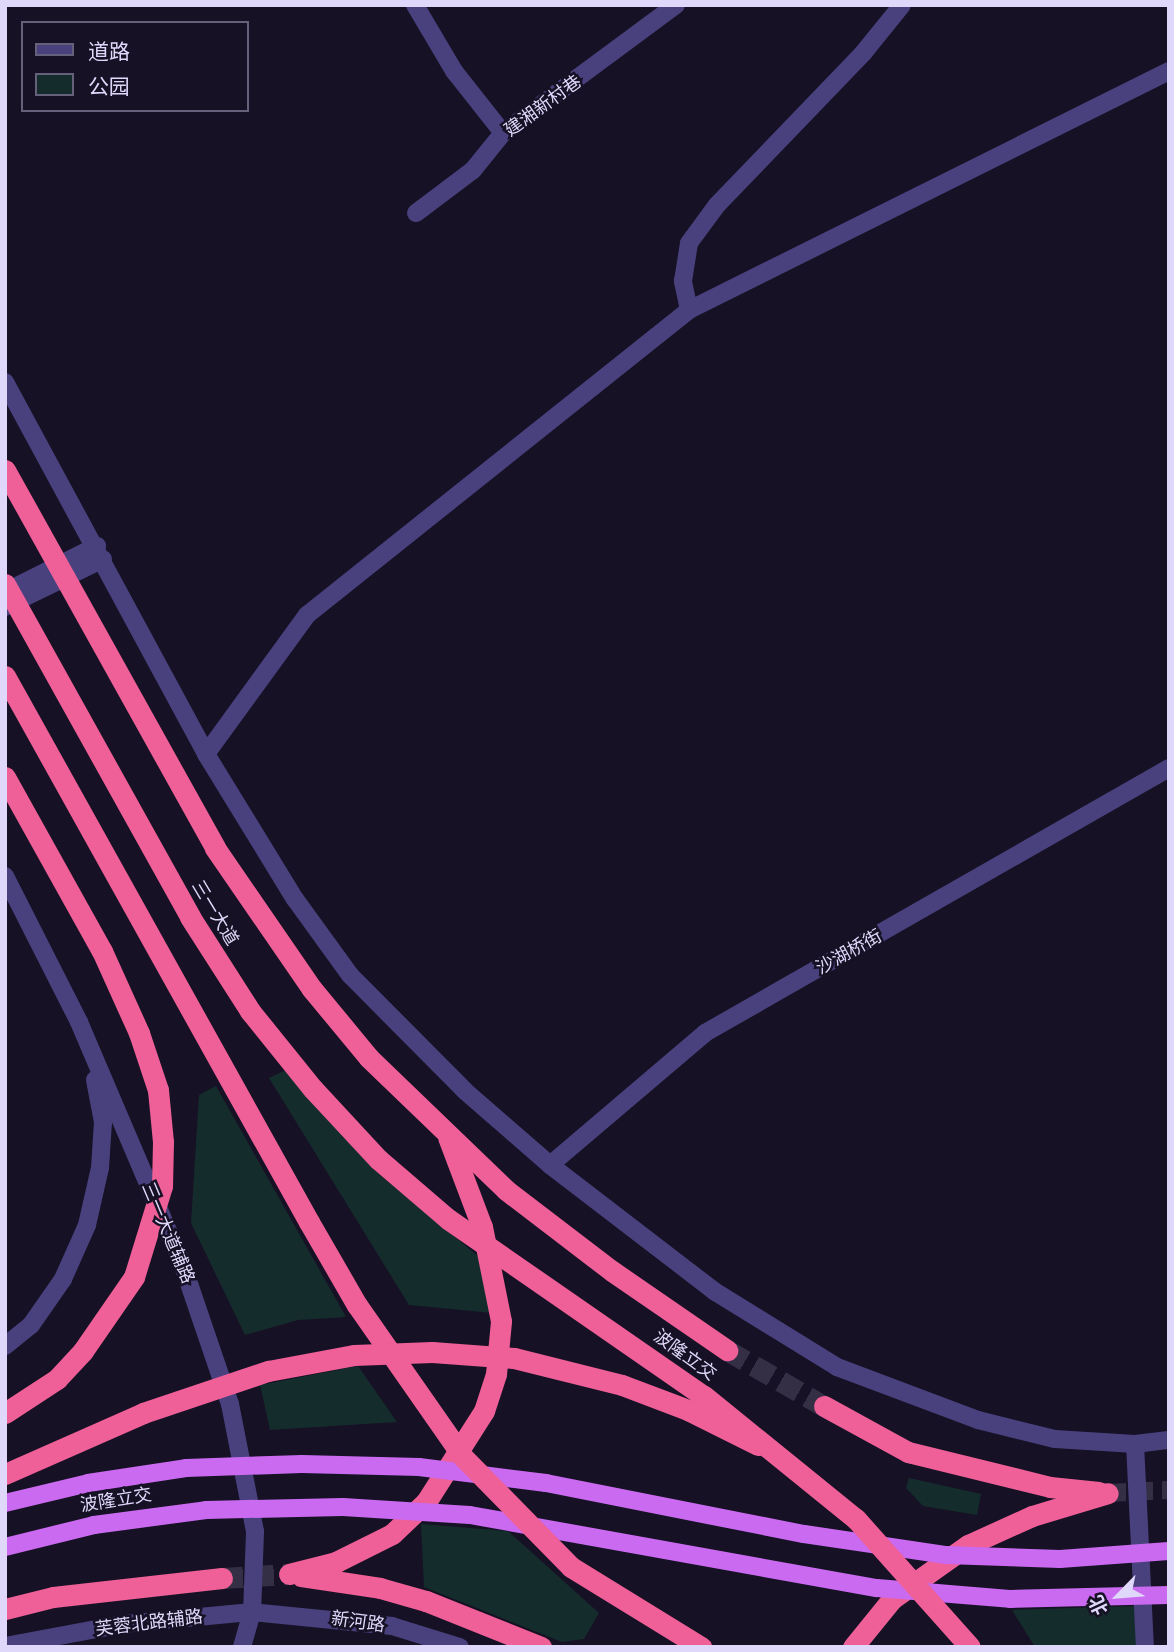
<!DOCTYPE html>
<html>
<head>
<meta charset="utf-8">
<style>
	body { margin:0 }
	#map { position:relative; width:1174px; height:1652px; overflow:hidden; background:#161124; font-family:"Fira Sans","Noto Sans SC",sans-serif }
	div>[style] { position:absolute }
	.green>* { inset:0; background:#152c2d }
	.major-tunnel>* { height:18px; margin-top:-9px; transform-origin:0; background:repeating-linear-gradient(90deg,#342f44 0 18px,transparent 0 27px) }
	.highway-tunnel>* { height:21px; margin-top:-10.5px; transform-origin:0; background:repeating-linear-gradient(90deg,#342f44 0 21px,transparent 0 31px) }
	.minor>* { height:18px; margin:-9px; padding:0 9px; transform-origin:9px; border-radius:9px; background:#49417e }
	.highway>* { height:21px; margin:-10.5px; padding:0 10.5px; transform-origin:10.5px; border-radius:10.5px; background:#ef5f98 }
	.major-bridge>* { height:18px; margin:-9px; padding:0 9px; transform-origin:9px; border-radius:9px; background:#c96af0 }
	.highway-bridge>* { height:21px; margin:-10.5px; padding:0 10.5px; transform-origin:10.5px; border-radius:10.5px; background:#ef5f98 }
	span { translate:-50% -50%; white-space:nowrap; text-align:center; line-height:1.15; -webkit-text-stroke:5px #161124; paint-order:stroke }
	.street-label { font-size:18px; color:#dfd8fb }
	.frame { position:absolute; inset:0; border:7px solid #dfd8fb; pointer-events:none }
	.legend { position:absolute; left:21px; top:21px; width:228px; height:91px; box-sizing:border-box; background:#161124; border:2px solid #66617a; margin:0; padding:9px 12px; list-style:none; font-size:21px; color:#dfd8fb }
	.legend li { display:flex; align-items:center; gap:14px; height:35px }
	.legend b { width:35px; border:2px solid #66617a }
	.north { position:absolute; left:1083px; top:1561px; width:70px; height:70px; -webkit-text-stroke:5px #161124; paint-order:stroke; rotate:245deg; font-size:19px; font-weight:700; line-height:28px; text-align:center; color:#dfd8fb }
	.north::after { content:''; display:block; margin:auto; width:24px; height:32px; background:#dfd8fb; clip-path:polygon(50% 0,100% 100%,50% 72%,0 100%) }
</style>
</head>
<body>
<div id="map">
	<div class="green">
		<i style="clip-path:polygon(286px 1070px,373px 1169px,484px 1261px,493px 1313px,409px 1305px,269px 1078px)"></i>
		<i style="clip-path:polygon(216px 1086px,346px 1317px,298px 1320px,245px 1335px,191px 1223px,199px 1095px)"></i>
		<i style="clip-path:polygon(358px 1366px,397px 1422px,270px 1430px,260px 1385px)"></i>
		<i style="clip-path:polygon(909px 1478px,981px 1494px,977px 1515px,923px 1506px,906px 1488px)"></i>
		<i style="clip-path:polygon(421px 1524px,508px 1531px,599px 1613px,584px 1639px,562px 1642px,424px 1587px)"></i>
		<i style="clip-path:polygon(1134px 1606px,1138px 1647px,1035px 1647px,1012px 1610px)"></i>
	</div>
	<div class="major-tunnel">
		<i style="left:1108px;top:1493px;width:61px;rotate:-2.8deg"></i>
	</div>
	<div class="highway-tunnel">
		<i style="left:727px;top:1350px;width:112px;rotate:30deg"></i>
		<i style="left:222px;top:1578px;width:67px;rotate:-3.4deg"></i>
	</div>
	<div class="minor">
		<i style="left:415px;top:5px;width:77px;rotate:59.4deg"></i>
		<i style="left:454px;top:71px;width:79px;rotate:51.7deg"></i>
		<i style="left:416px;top:213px;width:71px;rotate:-37deg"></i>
		<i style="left:473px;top:170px;width:48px;rotate:-51deg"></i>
		<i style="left:503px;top:133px;width:215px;rotate:-36.5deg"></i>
		<i style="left:689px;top:310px;width:30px;rotate:-102deg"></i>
		<i style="left:683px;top:281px;width:38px;rotate:-81deg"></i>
		<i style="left:689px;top:243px;width:47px;rotate:-53.6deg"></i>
		<i style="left:717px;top:205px;width:212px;rotate:-46.1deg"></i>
		<i style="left:864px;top:52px;width:60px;rotate:-51deg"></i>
		<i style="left:5px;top:382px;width:423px;rotate:61.6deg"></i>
		<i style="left:206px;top:754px;width:170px;rotate:58.5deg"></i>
		<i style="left:295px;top:899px;width:94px;rotate:54.1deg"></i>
		<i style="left:350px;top:975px;width:163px;rotate:45.2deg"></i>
		<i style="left:465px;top:1091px;width:113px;rotate:41deg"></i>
		<i style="left:550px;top:1165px;width:207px;rotate:37.5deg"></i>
		<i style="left:714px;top:1291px;width:145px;rotate:31.7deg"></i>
		<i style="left:837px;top:1367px;width:151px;rotate:20.6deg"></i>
		<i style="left:978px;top:1420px;width:79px;rotate:13.9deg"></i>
		<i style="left:1055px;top:1439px;width:80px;rotate:3.6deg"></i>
		<i style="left:1135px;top:1444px;width:34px;rotate:-7deg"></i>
		<i style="left:5px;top:592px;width:103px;rotate:-26.6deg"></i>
		<i style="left:5px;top:607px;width:109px;rotate:-26.1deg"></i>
		<i style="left:206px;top:754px;width:172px;rotate:-54deg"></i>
		<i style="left:307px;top:615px;width:489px;rotate:-38.6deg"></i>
		<i style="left:689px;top:310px;width:536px;rotate:-26.47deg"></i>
		<i style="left:5px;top:876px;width:164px;rotate:63.1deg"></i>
		<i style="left:79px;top:1022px;width:262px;rotate:66.9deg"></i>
		<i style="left:182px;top:1263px;width:149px;rotate:71.2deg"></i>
		<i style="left:230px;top:1404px;width:130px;rotate:78.9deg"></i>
		<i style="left:255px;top:1532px;width:80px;rotate:92.1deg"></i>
		<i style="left:252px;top:1612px;width:36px;rotate:106deg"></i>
		<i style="left:550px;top:1165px;width:204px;rotate:-40.4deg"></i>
		<i style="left:705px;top:1033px;width:534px;rotate:-29.73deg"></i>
		<i style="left:5px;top:1346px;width:33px;rotate:-39deg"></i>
		<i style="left:31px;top:1325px;width:56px;rotate:-55.2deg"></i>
		<i style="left:63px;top:1279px;width:59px;rotate:-66deg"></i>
		<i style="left:87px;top:1225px;width:58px;rotate:-77.2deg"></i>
		<i style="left:100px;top:1168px;width:46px;rotate:-86.3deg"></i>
		<i style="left:103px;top:1122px;width:43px;rotate:-100.8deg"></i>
		<i style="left:1135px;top:1444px;width:203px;rotate:87.2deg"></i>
		<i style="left:5px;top:1646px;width:121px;rotate:-10.5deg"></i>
		<i style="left:124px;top:1624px;width:129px;rotate:-5.4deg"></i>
		<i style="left:252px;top:1612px;width:141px;rotate:5.7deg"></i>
		<i style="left:392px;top:1626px;width:71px;rotate:17.2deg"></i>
	</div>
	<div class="highway">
		<i style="left:5px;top:676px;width:625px;rotate:60.89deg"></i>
		<i style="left:369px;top:1058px;width:190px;rotate:43.9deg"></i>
		<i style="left:506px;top:1190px;width:133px;rotate:37.4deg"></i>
		<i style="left:612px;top:1271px;width:140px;rotate:34.5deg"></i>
		<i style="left:514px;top:1358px;width:111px;rotate:14deg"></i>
		<i style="left:622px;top:1385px;width:71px;rotate:20.7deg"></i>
		<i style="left:688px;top:1410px;width:78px;rotate:26.6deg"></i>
		<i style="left:824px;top:1406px;width:96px;rotate:28.7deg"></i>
		<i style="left:908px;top:1452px;width:146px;rotate:13.8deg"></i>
		<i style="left:1050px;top:1487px;width:49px;rotate:5.8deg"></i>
		<i style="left:571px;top:1567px;width:153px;rotate:31.6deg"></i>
		<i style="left:289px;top:1574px;width:49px;rotate:-14.3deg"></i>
		<i style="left:336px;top:1562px;width:63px;rotate:-26.6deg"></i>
		<i style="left:392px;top:1534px;width:47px;rotate:-43.3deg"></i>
		<i style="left:426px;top:1502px;width:108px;rotate:-57.5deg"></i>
		<i style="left:484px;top:1411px;width:39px;rotate:-72deg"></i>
		<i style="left:496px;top:1374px;width:53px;rotate:-84.6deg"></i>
		<i style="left:501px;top:1321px;width:96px;rotate:-101.4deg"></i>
		<i style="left:482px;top:1227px;width:96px;rotate:-110.7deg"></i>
		<i style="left:301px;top:1576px;width:80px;rotate:8.6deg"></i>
		<i style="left:380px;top:1588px;width:48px;rotate:15.8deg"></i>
		<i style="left:426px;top:1601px;width:124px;rotate:21.8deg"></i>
		<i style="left:5px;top:1609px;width:49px;rotate:-14deg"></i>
		<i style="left:53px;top:1597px;width:170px;rotate:-6.4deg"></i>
		<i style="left:853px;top:1647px;width:62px;rotate:-50.9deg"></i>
		<i style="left:892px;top:1599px;width:93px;rotate:-35.4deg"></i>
		<i style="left:968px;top:1545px;width:70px;rotate:-24.4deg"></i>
		<i style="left:1032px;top:1516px;width:79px;rotate:-16.8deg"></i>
	</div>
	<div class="major-bridge">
		<i style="left:5px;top:1503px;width:85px;rotate:-13.5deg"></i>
		<i style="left:88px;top:1483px;width:99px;rotate:-8.7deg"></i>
		<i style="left:186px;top:1468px;width:116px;rotate:-2deg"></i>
		<i style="left:302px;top:1464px;width:117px;rotate:1.5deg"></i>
		<i style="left:419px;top:1467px;width:128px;rotate:7.2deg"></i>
		<i style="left:546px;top:1483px;width:263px;rotate:11.2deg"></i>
		<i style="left:804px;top:1534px;width:144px;rotate:8.4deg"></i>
		<i style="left:946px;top:1555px;width:114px;rotate:2deg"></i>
		<i style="left:1060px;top:1559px;width:109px;rotate:-4.2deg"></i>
		<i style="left:5px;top:1547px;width:92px;rotate:-13.9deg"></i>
		<i style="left:94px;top:1525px;width:113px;rotate:-7.6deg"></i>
		<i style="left:206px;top:1510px;width:137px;rotate:-1.3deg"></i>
		<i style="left:343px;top:1507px;width:127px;rotate:3.6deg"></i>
		<i style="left:470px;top:1515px;width:413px;rotate:10.2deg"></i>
		<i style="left:877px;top:1588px;width:133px;rotate:4.7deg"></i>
		<i style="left:1010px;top:1599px;width:159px;rotate:-1.4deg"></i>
	</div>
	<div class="highway-bridge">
		<i style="left:5px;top:470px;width:432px;rotate:60.9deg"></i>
		<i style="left:215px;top:848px;width:171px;rotate:55.5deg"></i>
		<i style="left:312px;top:989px;width:89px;rotate:50.4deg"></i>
		<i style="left:5px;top:584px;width:381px;rotate:60.9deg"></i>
		<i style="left:190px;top:917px;width:112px;rotate:57.4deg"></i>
		<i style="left:250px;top:1011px;width:100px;rotate:51.1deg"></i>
		<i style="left:313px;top:1089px;width:96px;rotate:47.1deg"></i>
		<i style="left:378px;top:1159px;width:92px;rotate:40.6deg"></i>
		<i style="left:448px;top:1219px;width:311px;rotate:34.7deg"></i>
		<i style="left:704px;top:1396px;width:196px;rotate:39deg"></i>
		<i style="left:856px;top:1519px;width:171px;rotate:48.3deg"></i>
		<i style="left:5px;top:777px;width:199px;rotate:60.9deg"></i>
		<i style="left:102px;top:951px;width:90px;rotate:65.7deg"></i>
		<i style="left:139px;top:1033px;width:60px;rotate:71.6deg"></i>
		<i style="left:158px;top:1090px;width:52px;rotate:84.5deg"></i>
		<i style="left:163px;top:1142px;width:44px;rotate:91.3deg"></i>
		<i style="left:162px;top:1186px;width:95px;rotate:107.1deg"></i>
		<i style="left:134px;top:1277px;width:90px;rotate:124.6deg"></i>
		<i style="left:83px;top:1351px;width:38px;rotate:133deg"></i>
		<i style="left:57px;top:1379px;width:62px;rotate:146.8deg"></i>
		<i style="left:309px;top:1222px;width:96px;rotate:60deg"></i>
		<i style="left:357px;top:1305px;width:185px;rotate:55.1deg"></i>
		<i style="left:463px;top:1457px;width:154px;rotate:45.5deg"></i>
		<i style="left:5px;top:1474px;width:151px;rotate:-23.8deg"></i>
		<i style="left:143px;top:1413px;width:132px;rotate:-18.6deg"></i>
		<i style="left:268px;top:1371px;width:87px;rotate:-10.5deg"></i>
		<i style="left:354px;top:1355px;width:78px;rotate:-2.2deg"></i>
		<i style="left:432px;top:1352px;width:82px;rotate:4.2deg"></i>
	</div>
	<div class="street-label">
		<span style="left:543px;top:106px;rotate:-36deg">建湘新村巷</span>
		<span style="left:215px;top:913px;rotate:59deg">三一大道</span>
		<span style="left:849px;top:952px;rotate:-29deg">沙湖桥街</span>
		<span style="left:168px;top:1233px;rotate:67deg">三一大道辅路</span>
		<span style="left:685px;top:1355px;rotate:36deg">波隆立交</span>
		<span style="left:116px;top:1500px;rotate:-9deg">波隆立交</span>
		<span style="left:358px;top:1622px;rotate:8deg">新河路</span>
		<span style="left:149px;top:1623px;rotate:-7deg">芙蓉北路辅路</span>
	</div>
	<div class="frame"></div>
	<ul class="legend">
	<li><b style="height:9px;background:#49417e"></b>道路</li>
	<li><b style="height:19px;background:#152c2d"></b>公园</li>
	</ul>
	<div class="north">北</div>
</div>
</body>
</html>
